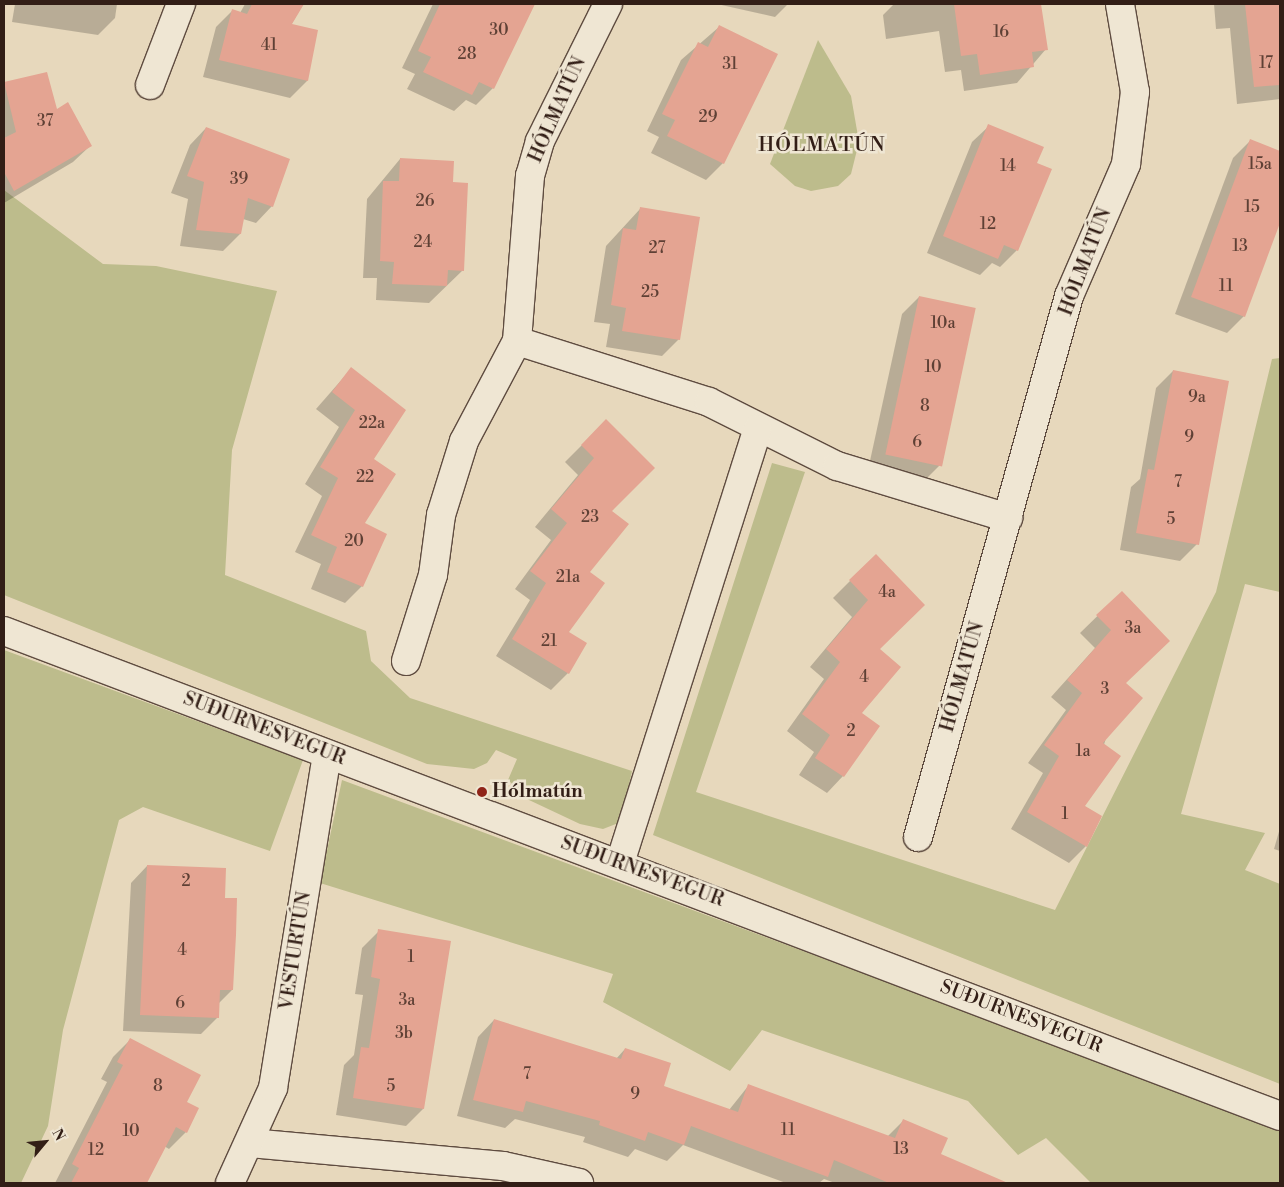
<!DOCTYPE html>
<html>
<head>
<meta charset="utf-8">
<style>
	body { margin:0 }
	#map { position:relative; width:1284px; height:1187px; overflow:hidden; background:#e7d8bc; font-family:"Libre Bodoni",serif }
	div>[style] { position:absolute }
	.green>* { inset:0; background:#bdbc8c }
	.shadow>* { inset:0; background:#0003 }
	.building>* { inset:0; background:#e4a492; transform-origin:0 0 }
	.roads { filter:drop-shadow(1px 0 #5f4c40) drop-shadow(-1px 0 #5f4c40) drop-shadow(0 1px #5f4c40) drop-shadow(0 -1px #5f4c40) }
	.minor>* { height:28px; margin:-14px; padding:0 14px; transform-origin:14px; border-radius:14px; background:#efe6d3 }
	.tertiary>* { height:28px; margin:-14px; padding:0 14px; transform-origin:14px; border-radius:14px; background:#efe6d3 }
	.dots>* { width:14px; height:14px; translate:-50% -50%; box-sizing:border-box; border:2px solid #efe6d3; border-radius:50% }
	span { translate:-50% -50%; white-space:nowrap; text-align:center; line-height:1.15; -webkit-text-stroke:5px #efe6d3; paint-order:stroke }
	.number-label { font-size:16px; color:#5e4035 }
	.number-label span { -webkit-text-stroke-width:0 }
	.street-label { font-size:19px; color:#321e16 }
	.poi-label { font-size:19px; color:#321e16; font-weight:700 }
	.left { translate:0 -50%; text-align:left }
	.neighbourhood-label { font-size:20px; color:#321e16; letter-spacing:1px }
	.frame { position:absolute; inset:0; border:5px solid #321e16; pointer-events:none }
	.north { position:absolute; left:20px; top:1117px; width:50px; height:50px; -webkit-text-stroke:4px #efe6d3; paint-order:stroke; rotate:62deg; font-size:14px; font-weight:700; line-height:20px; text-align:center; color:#321e16 }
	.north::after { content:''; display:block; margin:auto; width:18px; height:22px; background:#321e16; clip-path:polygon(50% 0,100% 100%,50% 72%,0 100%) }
</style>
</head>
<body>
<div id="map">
	<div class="green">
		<i style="clip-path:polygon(818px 40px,851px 96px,859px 142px,851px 174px,838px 186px,811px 191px,795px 186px,770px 164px)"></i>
		<i style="clip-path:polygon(4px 190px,103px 264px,156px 266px,277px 291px,232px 450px,225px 575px,366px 631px,371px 661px,410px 698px,632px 771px,621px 822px,603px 829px,580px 824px,529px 800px,508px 780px,517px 759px,496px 750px,487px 763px,474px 769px,427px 764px,4px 595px)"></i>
		<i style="clip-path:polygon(1280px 358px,1280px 592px,1245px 584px,1181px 814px,1265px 833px,1245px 870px,1280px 884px,1280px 1084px,653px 835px,772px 463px,805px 472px,696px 792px,1055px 910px,1216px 592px,1272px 359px)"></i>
		<i style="clip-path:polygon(4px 650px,303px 760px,270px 851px,143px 807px,119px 820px,63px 1030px,48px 1126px,21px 1183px,4px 1183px)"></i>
		<i style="clip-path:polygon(342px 780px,1280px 1128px,1280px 1183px,1091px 1183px,1046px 1138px,1018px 1155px,968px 1101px,762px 1030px,730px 1071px,603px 1002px,613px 974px,320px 883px)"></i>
	</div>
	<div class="shadow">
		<i style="clip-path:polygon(15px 4px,117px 4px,115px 18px,98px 35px,12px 22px)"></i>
		<i style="clip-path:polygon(245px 4px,303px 4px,291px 25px,316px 31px,307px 81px,290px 98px,203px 77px,216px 27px,233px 10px,240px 13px)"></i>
		<i style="clip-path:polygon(433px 4px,518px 4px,530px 10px,493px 88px,476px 105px,466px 100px,454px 111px,407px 89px,415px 74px,402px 68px)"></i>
		<i style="clip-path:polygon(717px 4px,788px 4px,775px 17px)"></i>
		<i style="clip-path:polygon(894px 4px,1040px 4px,1046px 49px,1017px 83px,964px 91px,961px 70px,945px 72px,939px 31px,886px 39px,883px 15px)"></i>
		<i style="clip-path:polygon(1214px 4px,1280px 4px,1280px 99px,1237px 104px,1230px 28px,1216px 29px)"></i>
		<i style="clip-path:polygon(719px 27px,723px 163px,706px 180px,651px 153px,659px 137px,647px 131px,681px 60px)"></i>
		<i style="clip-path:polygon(46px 74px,56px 111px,90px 146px,73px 162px,4px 203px,4px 84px)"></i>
		<i style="clip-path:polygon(989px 126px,1036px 163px,1017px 250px,1000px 267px,992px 263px,980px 275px,927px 253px,972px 142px)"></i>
		<i style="clip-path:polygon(206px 128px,272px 206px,256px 223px,243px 219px,240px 234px,223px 251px,180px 246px,188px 199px,171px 193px,190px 145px)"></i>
		<i style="clip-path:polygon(1250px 141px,1280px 152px,1280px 219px,1244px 316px,1227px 333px,1175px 314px,1233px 158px)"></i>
		<i style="clip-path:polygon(400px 159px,452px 183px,463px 270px,429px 303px,376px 300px,377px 278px,363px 278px,367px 199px)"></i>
		<i style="clip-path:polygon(640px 209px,679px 339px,662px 356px,606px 347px,610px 324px,594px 322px,606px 246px)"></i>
		<i style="clip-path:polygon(919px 297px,940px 465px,923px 482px,868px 470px,902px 314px)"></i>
		<i style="clip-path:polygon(351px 369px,372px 460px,363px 524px,362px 586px,345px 603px,311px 589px,321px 564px,295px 552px,322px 496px,305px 484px,339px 427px,316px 409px)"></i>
		<i style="clip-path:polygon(1173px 371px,1197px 544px,1180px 561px,1120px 550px,1131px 487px,1140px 479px,1156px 388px)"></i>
		<i style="clip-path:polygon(606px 421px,610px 511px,567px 632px,568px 673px,551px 690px,496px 656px,530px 600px,515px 589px,551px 540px,535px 527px,578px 475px,565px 462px)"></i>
		<i style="clip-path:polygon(876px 555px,879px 649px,843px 776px,827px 793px,799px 775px,814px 752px,787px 731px,824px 679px,810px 667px,852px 617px,833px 598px)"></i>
		<i style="clip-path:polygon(1122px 592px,1124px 683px,1084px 806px,1101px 817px,1086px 846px,1069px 863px,1011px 829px,1043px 773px,1028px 763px,1066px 710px,1051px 697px,1095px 648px,1080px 633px)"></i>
		<i style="clip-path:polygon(1280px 828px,1280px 851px,1274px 849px)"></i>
		<i style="clip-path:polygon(147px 866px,223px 899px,232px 990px,218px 1004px,218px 1017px,201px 1034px,123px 1031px,131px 883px)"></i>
		<i style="clip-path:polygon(379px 931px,423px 1109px,406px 1126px,336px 1115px,344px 1065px,354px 1055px,363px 995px,355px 994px,362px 948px)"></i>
		<i style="clip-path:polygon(494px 1020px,616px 1059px,625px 1049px,662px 1086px,729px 1110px,749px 1085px,887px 1137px,903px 1121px,939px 1155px,982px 1174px,978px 1183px,835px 1183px,824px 1179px,819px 1183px,786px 1183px,683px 1145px,667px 1161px,635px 1149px,628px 1157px,583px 1142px,585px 1137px,515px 1119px,505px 1128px,457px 1116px,478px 1037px)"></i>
		<i style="clip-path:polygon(130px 1040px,185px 1102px,186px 1132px,169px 1149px,164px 1146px,145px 1183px,55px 1183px,107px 1082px,101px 1079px,113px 1057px)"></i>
	</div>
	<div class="building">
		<i style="clip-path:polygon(252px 4px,304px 4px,292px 24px,318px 30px,308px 81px,219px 60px,232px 9px,247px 14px)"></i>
		<i style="clip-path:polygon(440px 4px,535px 4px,494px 89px,479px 82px,472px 95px,423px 72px,431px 57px,418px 51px)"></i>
		<i style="clip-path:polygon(954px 4px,1041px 4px,1048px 50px,1032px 52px,1034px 67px,980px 75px,977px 54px,961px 56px)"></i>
		<i style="clip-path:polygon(1245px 4px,1280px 4px,1280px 85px,1254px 87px)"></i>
		<i style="clip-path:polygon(719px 25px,778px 54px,724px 164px,667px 136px,675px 120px,662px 114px,698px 42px,708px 47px)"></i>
		<i style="clip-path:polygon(47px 72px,57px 109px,68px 102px,92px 146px,14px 191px,4px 172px,4px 138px,16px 132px,4px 82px)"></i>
		<i style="clip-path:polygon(988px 124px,1044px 147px,1037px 163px,1052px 169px,1018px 251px,1004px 245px,998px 259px,943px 236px)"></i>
		<i style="clip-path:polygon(206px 127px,290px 159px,273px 207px,248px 198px,241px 234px,196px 230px,204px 182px,187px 176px)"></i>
		<i style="clip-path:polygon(1250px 139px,1280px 151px,1280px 223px,1245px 317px,1191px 297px)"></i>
		<i style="clip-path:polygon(400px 158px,454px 161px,453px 182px,468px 183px,464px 271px,448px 270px,447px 286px,392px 284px,394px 262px,380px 261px,383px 181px,399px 181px)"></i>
		<i style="clip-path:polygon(640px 207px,700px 217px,680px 340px,622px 331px,626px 308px,611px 305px,623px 228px,636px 230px)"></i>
		<i style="left:919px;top:296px;width:58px;height:162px;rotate:12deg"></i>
		<i style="clip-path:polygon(351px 367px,406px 410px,374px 459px,396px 474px,365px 523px,387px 534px,363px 587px,327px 572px,337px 547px,311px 535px,338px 478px,320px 467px,355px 410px,332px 392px)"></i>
		<i style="clip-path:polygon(1173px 370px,1229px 381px,1199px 545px,1136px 533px,1148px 469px,1154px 470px)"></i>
		<i style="clip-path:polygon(606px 419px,655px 468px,612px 511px,629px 524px,590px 572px,605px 583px,569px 632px,587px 643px,569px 674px,512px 639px,546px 583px,530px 571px,567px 523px,551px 509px,594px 458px,581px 445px)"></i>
		<i style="clip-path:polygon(876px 554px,925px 605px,880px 649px,901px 667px,862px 713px,880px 726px,844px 777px,815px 758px,830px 735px,802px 714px,840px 662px,826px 649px,868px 600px,849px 580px)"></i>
		<i style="clip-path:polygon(1122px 591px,1170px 641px,1126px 683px,1143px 698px,1103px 743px,1121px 756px,1085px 806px,1102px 816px,1087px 847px,1027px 812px,1059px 756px,1044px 745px,1082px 693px,1067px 680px,1111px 630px,1096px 615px)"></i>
		<i style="clip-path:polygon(147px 865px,226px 868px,225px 898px,237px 898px,236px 935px,233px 990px,220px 990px,219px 1018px,140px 1015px)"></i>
		<i style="clip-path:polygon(378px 929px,451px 941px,424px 1109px,353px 1098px,361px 1047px,369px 1048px,380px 979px,371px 977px)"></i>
		<i style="clip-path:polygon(494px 1019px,621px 1059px,625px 1048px,671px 1063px,664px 1086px,738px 1112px,748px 1084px,895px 1138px,903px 1119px,948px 1138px,941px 1154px,1008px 1183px,889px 1183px,834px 1160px,828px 1177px,691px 1126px,684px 1145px,648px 1132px,645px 1141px,599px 1125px,600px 1121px,526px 1101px,523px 1112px,473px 1100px)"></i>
		<i style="clip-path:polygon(130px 1038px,201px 1075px,187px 1102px,199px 1108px,187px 1133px,176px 1127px,147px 1183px,71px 1183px,79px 1168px,72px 1164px,123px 1065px,117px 1062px)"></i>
	</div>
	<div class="roads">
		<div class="minor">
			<i style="left:150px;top:85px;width:87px;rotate:-69.1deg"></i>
			<i style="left:517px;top:341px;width:201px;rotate:17.6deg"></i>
			<i style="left:709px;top:402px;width:143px;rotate:26.6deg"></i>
			<i style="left:837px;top:466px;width:179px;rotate:16.9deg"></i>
			<i style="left:406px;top:661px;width:90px;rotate:-72.6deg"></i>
			<i style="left:433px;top:575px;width:61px;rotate:-82.4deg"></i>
			<i style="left:441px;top:515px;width:77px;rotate:-72.7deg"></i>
			<i style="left:464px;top:441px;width:113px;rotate:-62.1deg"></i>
			<i style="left:517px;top:341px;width:166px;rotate:-85.5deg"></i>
			<i style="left:530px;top:176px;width:36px;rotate:-74deg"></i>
			<i style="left:540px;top:141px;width:153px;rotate:-63.6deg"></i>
			<i style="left:918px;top:837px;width:562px;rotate:-74.4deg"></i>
			<i style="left:1069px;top:296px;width:144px;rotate:-66.6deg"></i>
			<i style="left:1126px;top:164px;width:73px;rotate:-82.9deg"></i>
			<i style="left:1135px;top:92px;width:89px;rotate:-99.7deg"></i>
			<i style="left:620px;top:863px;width:455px;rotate:-72.4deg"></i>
			<i style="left:250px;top:1143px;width:254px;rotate:5.2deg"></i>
			<i style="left:503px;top:1166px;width:78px;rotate:12.6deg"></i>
			<i style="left:230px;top:1183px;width:104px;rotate:-65.6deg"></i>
			<i style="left:273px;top:1088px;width:337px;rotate:-80.8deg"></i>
		</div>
		<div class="tertiary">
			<i style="left:4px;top:631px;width:1365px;rotate:20.81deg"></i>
		</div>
	</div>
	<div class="dots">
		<i style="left:482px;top:792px;background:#8f2418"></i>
	</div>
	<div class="number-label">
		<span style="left:499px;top:30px">30</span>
		<span style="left:1001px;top:32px">16</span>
		<span style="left:269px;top:45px">41</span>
		<span style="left:467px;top:54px">28</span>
		<span style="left:1266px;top:63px">17</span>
		<span style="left:730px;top:64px">31</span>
		<span style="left:708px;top:117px">29</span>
		<span style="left:45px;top:121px">37</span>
		<span style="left:1260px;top:164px">15a</span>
		<span style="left:1008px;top:166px">14</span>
		<span style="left:239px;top:179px">39</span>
		<span style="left:425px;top:201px">26</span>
		<span style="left:1252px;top:207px">15</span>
		<span style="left:988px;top:224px">12</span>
		<span style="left:423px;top:242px">24</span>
		<span style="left:1240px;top:246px">13</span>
		<span style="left:657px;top:248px">27</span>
		<span style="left:1226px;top:286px">11</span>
		<span style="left:650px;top:292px">25</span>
		<span style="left:943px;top:323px">10a</span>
		<span style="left:933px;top:367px">10</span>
		<span style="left:1197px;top:397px">9a</span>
		<span style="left:925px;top:406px">8</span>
		<span style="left:372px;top:423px">22a</span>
		<span style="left:1189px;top:437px">9</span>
		<span style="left:917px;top:442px">6</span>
		<span style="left:365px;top:477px">22</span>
		<span style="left:1178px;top:482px">7</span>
		<span style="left:590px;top:517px">23</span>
		<span style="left:1171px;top:519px">5</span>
		<span style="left:354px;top:541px">20</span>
		<span style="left:568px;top:577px">21a</span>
		<span style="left:887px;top:592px">4a</span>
		<span style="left:1133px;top:628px">3a</span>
		<span style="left:549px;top:641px">21</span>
		<span style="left:864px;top:677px">4</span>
		<span style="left:1105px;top:689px">3</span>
		<span style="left:851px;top:731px">2</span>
		<span style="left:1083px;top:751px">1a</span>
		<span style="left:1065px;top:814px">1</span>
		<span style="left:186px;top:881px">2</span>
		<span style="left:182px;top:950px">4</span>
		<span style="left:411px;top:957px">1</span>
		<span style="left:407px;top:1000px">3a</span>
		<span style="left:180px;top:1003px">6</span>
		<span style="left:404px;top:1033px">3b</span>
		<span style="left:527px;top:1074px">7</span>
		<span style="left:158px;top:1086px">8</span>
		<span style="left:391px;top:1086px">5</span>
		<span style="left:635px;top:1094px">9</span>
		<span style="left:788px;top:1130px">11</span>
		<span style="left:131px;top:1131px">10</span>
		<span style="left:901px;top:1149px">13</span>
		<span style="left:96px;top:1150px">12</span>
	</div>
	<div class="street-label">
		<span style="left:558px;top:110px;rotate:-66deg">HÓLMATÚN</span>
		<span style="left:1086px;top:262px;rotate:-69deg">HÓLMATÚN</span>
		<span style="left:963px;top:677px;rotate:-74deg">HÓLMATÚN</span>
		<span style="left:264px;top:729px;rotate:21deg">SUÐURNESVEGUR</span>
		<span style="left:642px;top:872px;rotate:20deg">SUÐURNESVEGUR</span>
		<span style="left:296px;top:951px;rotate:-81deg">VESTURTÚN</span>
		<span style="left:1021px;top:1017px;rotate:21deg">SUÐURNESVEGUR</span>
	</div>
	<div class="poi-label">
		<span class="left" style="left:492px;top:792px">Hólmatún</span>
	</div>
	<div class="neighbourhood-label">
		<span style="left:822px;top:145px">HÓLMATÚN</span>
	</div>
	<div class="frame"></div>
	<div class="north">N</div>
</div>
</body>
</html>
